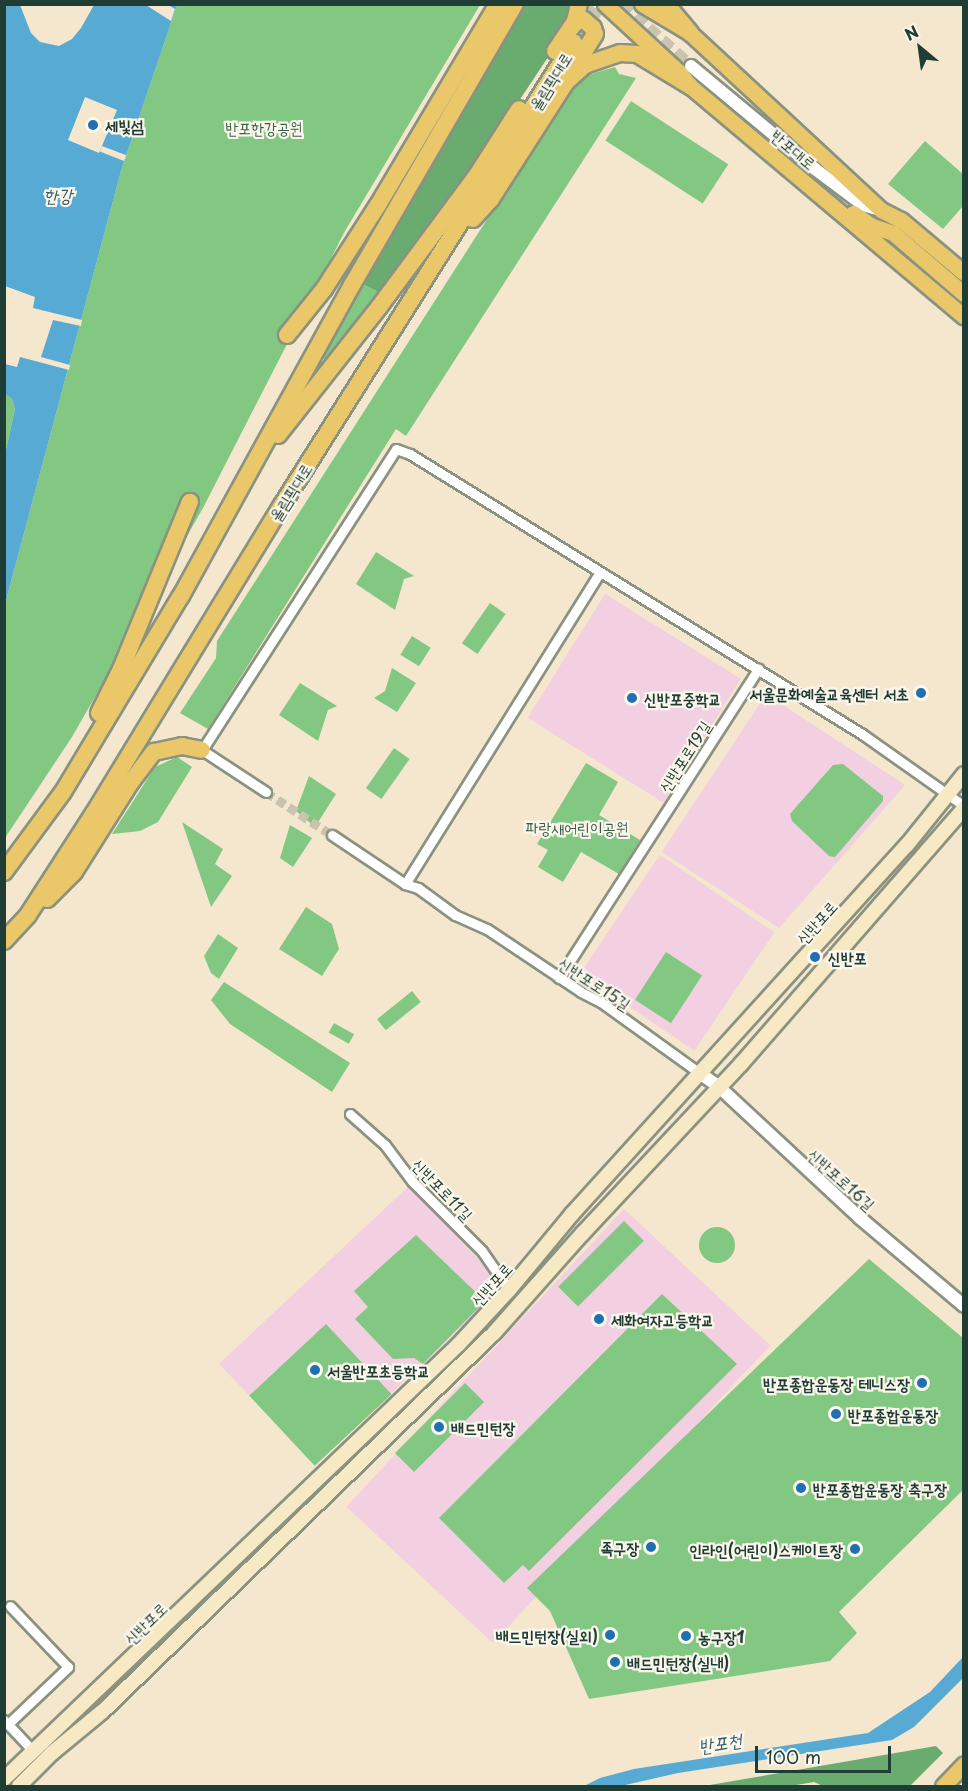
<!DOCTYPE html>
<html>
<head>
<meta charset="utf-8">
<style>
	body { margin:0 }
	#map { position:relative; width:968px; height:1791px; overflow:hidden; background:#f5e6ce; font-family:"Playpen Sans","Poor Story",sans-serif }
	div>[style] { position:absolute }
	.built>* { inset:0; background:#f2cfe1; transform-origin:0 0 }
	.green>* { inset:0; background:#83c882; transform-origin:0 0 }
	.round { border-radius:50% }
	.forest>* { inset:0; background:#6aac70 }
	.water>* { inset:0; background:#57aad3 }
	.pier>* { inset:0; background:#f5e6ce; transform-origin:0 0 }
	.minor-tunnel>* { height:9px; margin-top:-4.5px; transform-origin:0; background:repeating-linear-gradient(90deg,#cac4af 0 9px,transparent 0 13.5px) }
	.tertiary-tunnel>* { height:12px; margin-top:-6px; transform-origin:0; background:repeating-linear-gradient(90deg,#cac4af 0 12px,transparent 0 18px) }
	.trunk-tunnel>* { height:16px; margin-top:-8px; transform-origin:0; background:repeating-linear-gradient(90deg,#cac4af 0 16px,transparent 0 24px) }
	.roads { filter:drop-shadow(2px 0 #8a9281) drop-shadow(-2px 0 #8a9281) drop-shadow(0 2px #8a9281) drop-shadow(0 -2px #8a9281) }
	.minor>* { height:9px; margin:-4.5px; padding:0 4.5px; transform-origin:4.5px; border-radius:4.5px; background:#fff }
	.tertiary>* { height:12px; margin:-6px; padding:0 6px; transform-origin:6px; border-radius:6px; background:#fff }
	.secondary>* { height:14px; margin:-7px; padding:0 7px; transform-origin:7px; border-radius:7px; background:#f7e9c3 }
	.primary>* { height:15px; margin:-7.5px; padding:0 7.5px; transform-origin:7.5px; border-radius:7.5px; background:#eac769 }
	.trunk>* { height:16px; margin:-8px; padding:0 8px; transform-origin:8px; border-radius:8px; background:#eac769 }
	.dots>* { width:16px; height:16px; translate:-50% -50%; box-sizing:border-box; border:3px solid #fbf7ec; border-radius:50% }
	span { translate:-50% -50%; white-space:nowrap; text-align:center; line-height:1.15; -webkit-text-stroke:4.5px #fbf7ec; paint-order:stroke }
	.street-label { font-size:16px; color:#1f3d34 }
	.poi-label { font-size:16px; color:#1f3d34; font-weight:700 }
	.left { translate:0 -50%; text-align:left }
	.right { translate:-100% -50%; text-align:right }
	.park-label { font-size:16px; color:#386048 }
	.water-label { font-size:18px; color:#305e64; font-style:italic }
	.frame { position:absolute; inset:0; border:6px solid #1f3d34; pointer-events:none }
	.north { position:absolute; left:890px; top:18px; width:60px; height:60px; -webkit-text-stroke:4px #fbf7ec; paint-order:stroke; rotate:331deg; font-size:16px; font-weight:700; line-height:24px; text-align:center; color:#1f3d34 }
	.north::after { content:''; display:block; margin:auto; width:21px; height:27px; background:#1f3d34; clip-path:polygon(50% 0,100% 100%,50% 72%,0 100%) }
	.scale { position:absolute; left:755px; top:1746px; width:136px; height:27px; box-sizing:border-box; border:3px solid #1f3d34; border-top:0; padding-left:8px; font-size:18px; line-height:21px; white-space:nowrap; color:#1f3d34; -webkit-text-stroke:4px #fbf7ec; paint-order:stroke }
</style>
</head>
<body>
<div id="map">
	<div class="built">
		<i style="left:605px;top:594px;width:160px;height:146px;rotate:32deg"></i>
		<i style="clip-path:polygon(766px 694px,905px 785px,779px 928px,662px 852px)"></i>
		<i style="left:660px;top:855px;width:138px;height:143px;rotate:34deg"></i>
		<i style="clip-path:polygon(409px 1186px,502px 1284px,465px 1323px,316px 1465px,219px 1364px)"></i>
		<i style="left:624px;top:1209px;width:200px;height:407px;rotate:43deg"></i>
	</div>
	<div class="green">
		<i style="clip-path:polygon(177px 5px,480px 5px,345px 231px,203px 508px,72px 737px,5px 838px,5px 604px,121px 171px)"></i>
		<i style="clip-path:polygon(615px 67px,619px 74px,636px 78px,406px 436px,396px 429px,208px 729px,180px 713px,216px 658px,217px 641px,573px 85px,591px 74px)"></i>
		<i style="left:631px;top:101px;width:116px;height:47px;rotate:33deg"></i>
		<i style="clip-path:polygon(925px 141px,963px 174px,963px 206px,943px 229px,888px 184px)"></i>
		<i style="clip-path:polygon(363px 284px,380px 293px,327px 361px,323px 358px)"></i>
		<i style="clip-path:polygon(5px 393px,12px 399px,15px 409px,5px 454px)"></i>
		<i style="clip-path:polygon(376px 552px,414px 576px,404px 579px,395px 610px,356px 584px)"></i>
		<i style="left:490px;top:603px;width:19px;height:49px;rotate:35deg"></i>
		<i style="left:412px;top:636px;width:22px;height:22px;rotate:32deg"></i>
		<i style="clip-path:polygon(392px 668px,416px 683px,397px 712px,374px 698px,385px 691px)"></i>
		<i style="clip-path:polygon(300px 683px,337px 706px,328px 710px,318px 741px,279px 715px)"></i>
		<i style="left:394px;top:748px;width:19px;height:49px;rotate:35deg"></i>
		<i style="clip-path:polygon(177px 757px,192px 767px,158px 822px,140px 831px,112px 834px,155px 767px)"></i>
		<i style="clip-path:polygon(586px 763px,618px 782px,599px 815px,640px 840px,619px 874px,581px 852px,563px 882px,538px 867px,548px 850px,537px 844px)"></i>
		<i style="clip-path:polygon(843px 764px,883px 796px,883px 801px,835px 857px,829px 856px,792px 821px,790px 814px,833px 765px)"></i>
		<i style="clip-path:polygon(309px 776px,336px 794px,315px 827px,296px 811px)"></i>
		<i style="clip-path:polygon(182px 822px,223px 849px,215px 864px,232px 876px,211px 907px)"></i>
		<i style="clip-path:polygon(290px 825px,312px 838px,293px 867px,280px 858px)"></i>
		<i style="clip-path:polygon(306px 907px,332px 924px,339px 949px,322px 976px,279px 949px)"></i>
		<i style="clip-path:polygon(218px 934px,238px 948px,219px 979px,211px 973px,204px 956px)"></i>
		<i style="left:666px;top:952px;width:43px;height:57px;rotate:33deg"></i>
		<i style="clip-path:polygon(224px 982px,350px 1063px,332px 1092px,230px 1024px,211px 1000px)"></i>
		<i style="left:412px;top:991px;width:14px;height:45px;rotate:51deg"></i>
		<i style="left:334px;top:1023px;width:23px;height:11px;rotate:29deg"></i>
		<i style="left:624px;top:1221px;width:28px;height:93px;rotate:45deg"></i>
		<i class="round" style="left:699px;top:1227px;width:36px;height:36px"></i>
		<i style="clip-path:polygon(416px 1235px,485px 1301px,423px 1364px,414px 1358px,393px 1359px,355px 1319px,368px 1307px,354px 1291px)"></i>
		<i style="clip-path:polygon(869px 1259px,963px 1338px,963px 1490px,839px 1612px,857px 1633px,830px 1661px,589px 1699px,550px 1611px,527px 1588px)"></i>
		<i style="clip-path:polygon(662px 1294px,737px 1364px,529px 1571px,523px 1565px,504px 1583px,439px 1518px)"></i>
		<i style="left:326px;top:1324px;width:96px;height:105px;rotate:47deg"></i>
		<i style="left:465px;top:1383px;width:27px;height:99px;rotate:45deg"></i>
	</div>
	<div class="forest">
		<i style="clip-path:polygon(523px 5px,572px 5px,568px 27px,446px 211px,380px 293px,363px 284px)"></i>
		<i style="clip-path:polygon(936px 1746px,943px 1753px,910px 1786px,823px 1786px,814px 1782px,790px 1786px,704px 1786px)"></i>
	</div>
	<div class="water">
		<i style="clip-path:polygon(evenodd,5px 5px,20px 5px,31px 33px,40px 42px,59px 46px,72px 39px,81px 28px,94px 5px,177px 5px,121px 171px,5px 604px,5px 454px,15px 409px,12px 399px,4px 393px,5px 5px,85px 97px,117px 110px,99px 153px,68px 140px,85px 97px)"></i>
		<i style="clip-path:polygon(963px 1657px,963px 1678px,914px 1727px,892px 1740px,678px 1773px,621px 1786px,584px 1786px,600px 1778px,634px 1769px,868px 1733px,930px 1692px)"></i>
	</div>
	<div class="pier">
		<i style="clip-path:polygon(146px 5px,168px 5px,175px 9px,171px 21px)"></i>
		<i style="left:102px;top:146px;width:26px;height:6px;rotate:21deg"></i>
		<i style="clip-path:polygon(5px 286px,35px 297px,33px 308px,82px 320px,81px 326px,53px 320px,41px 357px,70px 365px,69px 370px,20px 357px,17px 367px,5px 364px)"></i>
	</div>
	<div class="minor-tunnel">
		<i style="left:266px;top:792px;width:79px;rotate:33.1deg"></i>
	</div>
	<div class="tertiary-tunnel">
		<i style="left:622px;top:4px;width:93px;rotate:41.9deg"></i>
	</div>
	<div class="trunk-tunnel">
		<i style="left:574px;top:42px;width:45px;rotate:-56.7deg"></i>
	</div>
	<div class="roads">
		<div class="minor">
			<i style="left:600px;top:572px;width:368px;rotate:122deg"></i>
			<i style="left:405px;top:884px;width:14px;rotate:17deg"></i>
			<i style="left:418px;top:888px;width:46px;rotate:36.1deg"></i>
			<i style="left:455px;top:915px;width:35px;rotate:24deg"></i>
			<i style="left:487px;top:929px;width:113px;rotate:33.8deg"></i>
			<i style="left:581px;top:992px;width:22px;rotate:27deg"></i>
			<i style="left:601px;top:1002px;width:123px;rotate:35.8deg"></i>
			<i style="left:266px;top:792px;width:77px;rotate:-146.7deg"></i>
			<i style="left:202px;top:750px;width:358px;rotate:-57.2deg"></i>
			<i style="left:396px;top:449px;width:15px;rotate:20deg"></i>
			<i style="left:410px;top:454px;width:532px;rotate:31.78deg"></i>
			<i style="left:862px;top:734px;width:125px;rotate:35.2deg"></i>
			<i style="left:332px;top:835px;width:88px;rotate:33.9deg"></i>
			<i style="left:559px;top:978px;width:368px;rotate:-57.2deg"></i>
			<i style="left:350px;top:1114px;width:47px;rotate:41.5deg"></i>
			<i style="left:385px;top:1145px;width:45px;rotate:53.1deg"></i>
			<i style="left:412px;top:1181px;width:99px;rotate:45deg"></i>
			<i style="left:482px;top:1251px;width:47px;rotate:55.3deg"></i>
			<i style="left:4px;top:1720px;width:44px;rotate:46.8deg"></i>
			<i style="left:8px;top:1724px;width:83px;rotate:-43.5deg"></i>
			<i style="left:68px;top:1667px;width:84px;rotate:-133.6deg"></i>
		</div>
		<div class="tertiary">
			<i style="left:691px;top:66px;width:161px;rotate:39.7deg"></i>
			<i style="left:815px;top:169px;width:60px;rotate:36.9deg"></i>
			<i style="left:863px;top:205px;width:18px;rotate:16deg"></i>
			<i style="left:701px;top:1074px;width:21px;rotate:35deg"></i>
			<i style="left:718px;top:1086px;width:194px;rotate:42.9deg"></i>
			<i style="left:860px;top:1218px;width:136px;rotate:40.2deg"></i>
		</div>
		<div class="secondary">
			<i style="left:4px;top:1779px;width:628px;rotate:-43.71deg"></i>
			<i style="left:458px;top:1345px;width:75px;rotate:-47.2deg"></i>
			<i style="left:509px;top:1290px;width:99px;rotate:-50.3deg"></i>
			<i style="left:572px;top:1214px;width:498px;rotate:-47.8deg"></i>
			<i style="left:907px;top:845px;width:91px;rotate:-51.2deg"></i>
			<i style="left:19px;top:1786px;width:47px;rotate:-45deg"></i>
			<i style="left:52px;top:1753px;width:66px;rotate:-39.5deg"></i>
			<i style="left:103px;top:1711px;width:544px;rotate:-44.03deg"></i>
			<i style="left:494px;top:1333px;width:132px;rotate:-48.4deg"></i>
			<i style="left:582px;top:1234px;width:233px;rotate:-46.9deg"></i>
			<i style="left:741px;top:1064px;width:340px;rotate:-48.9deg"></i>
		</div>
		<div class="primary">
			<i style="left:605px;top:4px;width:100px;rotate:42.6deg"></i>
			<i style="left:679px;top:72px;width:18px;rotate:52deg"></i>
			<i style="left:690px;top:86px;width:358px;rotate:40.1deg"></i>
			<i style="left:642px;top:4px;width:56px;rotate:31.1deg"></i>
			<i style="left:690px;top:33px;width:260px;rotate:42.8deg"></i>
			<i style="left:881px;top:210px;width:22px;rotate:27deg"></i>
			<i style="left:901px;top:220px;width:82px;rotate:40.1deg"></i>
			<i style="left:853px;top:213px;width:23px;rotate:34deg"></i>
			<i style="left:872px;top:226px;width:22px;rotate:18deg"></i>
			<i style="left:893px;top:233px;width:94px;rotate:40.7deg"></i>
			<i style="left:943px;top:1786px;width:30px;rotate:-46deg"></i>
		</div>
		<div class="trunk">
			<i style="left:666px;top:4px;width:38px;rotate:50deg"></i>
			<i style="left:570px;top:29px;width:13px;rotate:-48deg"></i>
			<i style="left:579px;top:19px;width:5px;rotate:11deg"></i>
			<i style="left:584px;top:20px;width:12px;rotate:42deg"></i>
			<i style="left:593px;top:28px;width:6px;rotate:72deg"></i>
			<i style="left:595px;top:34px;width:44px;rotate:121.9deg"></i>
			<i style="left:555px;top:51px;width:36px;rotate:-56deg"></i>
			<i style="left:575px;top:21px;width:17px;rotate:-77deg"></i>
			<i style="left:473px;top:219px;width:27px;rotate:-48deg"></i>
			<i style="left:491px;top:199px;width:139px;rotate:-57.3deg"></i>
			<i style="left:566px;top:82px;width:25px;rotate:-42deg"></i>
			<i style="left:585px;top:65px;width:37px;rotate:-19deg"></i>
			<i style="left:620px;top:53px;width:17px;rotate:3deg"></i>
			<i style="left:637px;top:54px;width:62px;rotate:31.1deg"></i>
			<i style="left:287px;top:335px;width:59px;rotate:-51.2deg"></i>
			<i style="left:324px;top:289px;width:100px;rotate:-57.3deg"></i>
			<i style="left:378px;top:205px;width:234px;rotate:-59.2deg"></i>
			<i style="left:278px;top:435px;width:163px;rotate:-51.7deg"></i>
			<i style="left:379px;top:307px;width:164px;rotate:-53.4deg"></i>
			<i style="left:477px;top:175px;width:78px;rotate:-57.5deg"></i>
			<i style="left:99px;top:713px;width:49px;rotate:-63.4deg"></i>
			<i style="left:121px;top:669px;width:181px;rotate:-67.6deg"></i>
			<i style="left:4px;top:872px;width:99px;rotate:-53.6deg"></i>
			<i style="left:63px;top:792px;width:229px;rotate:-59deg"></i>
			<i style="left:181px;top:596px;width:355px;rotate:-61.2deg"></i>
			<i style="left:352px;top:285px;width:325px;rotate:-59.9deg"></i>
			<i style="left:47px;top:899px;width:38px;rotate:-45deg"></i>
			<i style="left:74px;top:872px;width:107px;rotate:-57.7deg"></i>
			<i style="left:131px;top:782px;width:38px;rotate:-53deg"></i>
			<i style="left:154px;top:752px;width:29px;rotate:-12deg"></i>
			<i style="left:182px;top:746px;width:20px;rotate:11deg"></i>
			<i style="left:4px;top:941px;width:35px;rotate:-47deg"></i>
			<i style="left:28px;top:915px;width:121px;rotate:-57.1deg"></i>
			<i style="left:94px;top:813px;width:361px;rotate:-58.6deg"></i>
			<i style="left:282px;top:505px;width:547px;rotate:-57.76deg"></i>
		</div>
	</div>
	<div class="dots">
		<i style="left:93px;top:125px;background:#1f6fb2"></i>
		<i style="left:921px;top:693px;background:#1f6fb2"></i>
		<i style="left:632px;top:698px;background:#1f6fb2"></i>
		<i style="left:815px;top:957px;background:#1f6fb2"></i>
		<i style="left:599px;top:1319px;background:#1f6fb2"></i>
		<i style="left:315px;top:1370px;background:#1f6fb2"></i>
		<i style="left:922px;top:1383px;background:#1f6fb2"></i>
		<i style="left:836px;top:1414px;background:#1f6fb2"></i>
		<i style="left:439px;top:1427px;background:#1f6fb2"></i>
		<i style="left:801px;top:1488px;background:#1f6fb2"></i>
		<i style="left:651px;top:1547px;background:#1f6fb2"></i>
		<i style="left:855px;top:1549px;background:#1f6fb2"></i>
		<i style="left:610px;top:1635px;background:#1f6fb2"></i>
		<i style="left:686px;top:1636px;background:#1f6fb2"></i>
		<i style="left:615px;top:1662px;background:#1f6fb2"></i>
	</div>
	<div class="street-label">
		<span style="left:550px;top:81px;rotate:-58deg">올림픽대로</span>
		<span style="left:794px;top:149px;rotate:40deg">반포대로</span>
		<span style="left:290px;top:492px;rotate:-58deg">올림픽대로</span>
		<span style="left:684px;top:756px;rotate:-57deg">신반포로19길</span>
		<span style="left:816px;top:922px;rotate:-48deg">신반포로</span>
		<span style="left:595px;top:983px;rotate:33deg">신반포로15길</span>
		<span style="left:842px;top:1179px;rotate:42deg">신반포로16길</span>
		<span style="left:443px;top:1189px;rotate:46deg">신반포로11길</span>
		<span style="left:491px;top:1284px;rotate:-48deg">신반포로</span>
		<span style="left:145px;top:1623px;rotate:-44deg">신반포로</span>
	</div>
	<div class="poi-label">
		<span class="left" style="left:105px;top:125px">세빛섬</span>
		<span class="right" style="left:909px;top:693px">서울문화예술교육센터 서초</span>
		<span class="left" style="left:644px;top:698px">신반포중학교</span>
		<span class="left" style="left:828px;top:957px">신반포</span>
		<span class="left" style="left:611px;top:1319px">세화여자고등학교</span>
		<span class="left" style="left:327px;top:1370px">서울반포초등학교</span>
		<span class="right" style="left:910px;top:1383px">반포종합운동장 테니스장</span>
		<span class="left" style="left:848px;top:1414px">반포종합운동장</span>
		<span class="left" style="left:451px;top:1427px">배드민턴장</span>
		<span class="left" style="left:813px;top:1488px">반포종합운동장 축구장</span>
		<span class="right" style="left:639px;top:1547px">족구장</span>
		<span class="right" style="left:843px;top:1549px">인라인(어린이)스케이트장</span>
		<span class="right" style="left:598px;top:1635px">배드민턴장(실외)</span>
		<span class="left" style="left:698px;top:1636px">농구장1</span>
		<span class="left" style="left:627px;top:1662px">배드민턴장(실내)</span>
	</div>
	<div class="park-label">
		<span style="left:264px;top:127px">반포한강공원</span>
		<span style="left:577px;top:827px">파랑새어린이공원</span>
	</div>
	<div class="water-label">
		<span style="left:58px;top:195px">한강</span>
		<span style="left:720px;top:1743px;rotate:-9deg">반포천</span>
	</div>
	<div class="frame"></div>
	<div class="north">N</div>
	<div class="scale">100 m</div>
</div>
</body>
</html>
